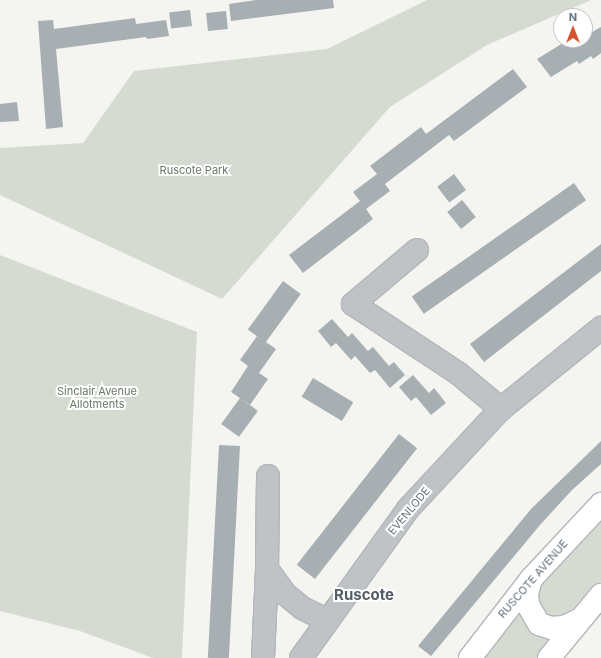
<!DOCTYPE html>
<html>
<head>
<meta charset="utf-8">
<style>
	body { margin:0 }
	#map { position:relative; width:601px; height:658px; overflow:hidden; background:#f4f4f1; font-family:Inter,sans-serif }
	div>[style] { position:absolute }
	.green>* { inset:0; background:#d6dbd2 }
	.building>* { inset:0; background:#a7afb3; transform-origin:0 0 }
	.roads { filter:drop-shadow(1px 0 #b3b7ba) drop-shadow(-1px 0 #b3b7ba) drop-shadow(0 1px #b3b7ba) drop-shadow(0 -1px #b3b7ba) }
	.minor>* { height:22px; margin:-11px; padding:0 11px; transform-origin:11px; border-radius:11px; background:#bfc3c6 }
	.major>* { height:22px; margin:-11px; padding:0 11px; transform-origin:11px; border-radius:11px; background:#fff }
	span { translate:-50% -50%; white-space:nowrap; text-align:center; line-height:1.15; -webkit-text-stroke:4px #fff; paint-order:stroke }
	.park-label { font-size:11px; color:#687764 }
	.street-label { font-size:11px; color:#657480 }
	.district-label { font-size:15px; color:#535d65; font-weight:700 }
	.north { position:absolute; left:553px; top:8px; width:40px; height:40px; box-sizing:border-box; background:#fff; border:1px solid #c1c7cc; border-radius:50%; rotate:0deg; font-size:11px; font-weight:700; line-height:16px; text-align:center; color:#657480 }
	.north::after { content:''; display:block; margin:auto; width:14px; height:18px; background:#d6532f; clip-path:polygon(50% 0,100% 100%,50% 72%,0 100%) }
</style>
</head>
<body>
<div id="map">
	<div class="green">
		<i style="clip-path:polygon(427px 0,591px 0,487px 45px,390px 107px,222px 299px,0 195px,0 148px,83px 143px,134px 71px,327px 49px)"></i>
		<i style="clip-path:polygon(0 255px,197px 332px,182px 658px,153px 658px,80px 631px,0 611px)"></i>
		<i style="clip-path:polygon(601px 515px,601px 581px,571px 614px,564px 619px,547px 619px,536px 606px,537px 586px)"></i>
		<i style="clip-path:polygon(518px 605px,520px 614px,530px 627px,553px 635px,537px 658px,474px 658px)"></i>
	</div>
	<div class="building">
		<i style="clip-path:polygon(256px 0,333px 0,334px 8px,231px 21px,229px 4px)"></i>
		<i style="left:190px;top:10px;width:16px;height:21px;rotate:83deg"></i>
		<i style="left:226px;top:11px;width:18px;height:20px;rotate:84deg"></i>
		<i style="clip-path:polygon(135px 18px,136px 24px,166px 20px,169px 36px,147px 39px,146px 37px,56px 49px,63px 127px,46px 129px,38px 21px,53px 20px,54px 29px)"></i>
		<i style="clip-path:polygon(601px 27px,601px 53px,593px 59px,591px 56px,579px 64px,577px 61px,551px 77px,537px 59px,563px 43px,566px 46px,574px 40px,585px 40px,585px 36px)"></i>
		<i style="clip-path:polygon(513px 69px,527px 87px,454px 141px,449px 135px,385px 184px,390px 191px,366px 209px,373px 219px,303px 273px,289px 255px,360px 201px,353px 192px,377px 174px,370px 166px,421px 127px,426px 134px)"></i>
		<i style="clip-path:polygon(17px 102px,19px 121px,0 122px,0 104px)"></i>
		<i style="left:454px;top:174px;width:20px;height:21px;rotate:53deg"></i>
		<i style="left:574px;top:183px;width:21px;height:198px;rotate:55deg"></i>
		<i style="left:462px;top:200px;width:22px;height:19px;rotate:51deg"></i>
		<i style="clip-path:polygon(601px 244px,601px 271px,484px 362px,470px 344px)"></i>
		<i style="left:283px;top:281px;width:22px;height:60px;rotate:36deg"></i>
		<i style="clip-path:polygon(332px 319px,348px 337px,352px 333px,368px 351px,373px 347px,389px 366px,394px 362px,405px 375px,390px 388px,375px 370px,370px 373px,355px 356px,351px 360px,336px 343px,331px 347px,318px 331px)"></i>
		<i style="clip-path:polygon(257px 336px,276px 349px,259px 373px,268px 379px,250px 405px,231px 392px,248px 366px,240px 360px)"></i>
		<i style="clip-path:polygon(413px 375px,429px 393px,434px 388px,446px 403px,431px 415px,416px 397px,411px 401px,399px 387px)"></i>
		<i style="left:313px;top:378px;width:47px;height:22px;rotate:31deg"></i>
		<i style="left:240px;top:398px;width:22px;height:32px;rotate:36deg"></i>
		<i style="left:399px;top:434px;width:23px;height:166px;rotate:38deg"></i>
		<i style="clip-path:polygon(601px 441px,601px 464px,572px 490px,540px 525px,431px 656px,418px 646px,531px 509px)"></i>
		<i style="left:219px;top:445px;width:21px;height:213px;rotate:3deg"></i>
	</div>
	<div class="roads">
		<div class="minor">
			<i style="left:417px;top:250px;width:84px;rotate:139.8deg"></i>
			<i style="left:353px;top:304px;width:127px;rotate:33.4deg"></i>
			<i style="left:459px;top:374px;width:55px;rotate:39.8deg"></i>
			<i style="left:268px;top:476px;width:93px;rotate:90.6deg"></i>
			<i style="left:267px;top:569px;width:31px;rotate:54deg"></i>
			<i style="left:285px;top:594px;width:22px;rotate:39deg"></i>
			<i style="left:302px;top:608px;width:28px;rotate:26deg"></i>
			<i style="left:263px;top:658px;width:89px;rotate:-87.4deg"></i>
			<i style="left:301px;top:658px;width:183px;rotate:-54.3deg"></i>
			<i style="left:408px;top:509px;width:137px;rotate:-47.1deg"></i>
			<i style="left:501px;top:409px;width:129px;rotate:-39deg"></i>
		</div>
		<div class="major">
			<i style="left:531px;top:579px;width:16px;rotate:105deg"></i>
			<i style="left:527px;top:594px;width:11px;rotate:85deg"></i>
			<i style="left:528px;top:605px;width:22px;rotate:60deg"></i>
			<i style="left:539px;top:624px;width:13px;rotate:18deg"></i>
			<i style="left:551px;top:628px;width:13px;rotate:-4deg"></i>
			<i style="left:564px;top:627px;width:17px;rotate:-25deg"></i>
			<i style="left:470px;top:658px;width:100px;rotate:-52.3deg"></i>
			<i style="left:531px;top:579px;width:103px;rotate:-47deg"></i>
			<i style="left:549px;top:658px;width:82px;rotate:-50.5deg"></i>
		</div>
	</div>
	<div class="park-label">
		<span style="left:194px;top:170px">Ruscote Park</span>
		<span style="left:97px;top:398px">Sinclair Avenue<br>Allotments</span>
	</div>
	<div class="street-label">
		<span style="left:409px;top:511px;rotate:-50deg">EVENLODE</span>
		<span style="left:533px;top:579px;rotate:-49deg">RUSCOTE AVENUE</span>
	</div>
	<div class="district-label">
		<span style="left:364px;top:595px">Ruscote</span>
	</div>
	<div class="north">N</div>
</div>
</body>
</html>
